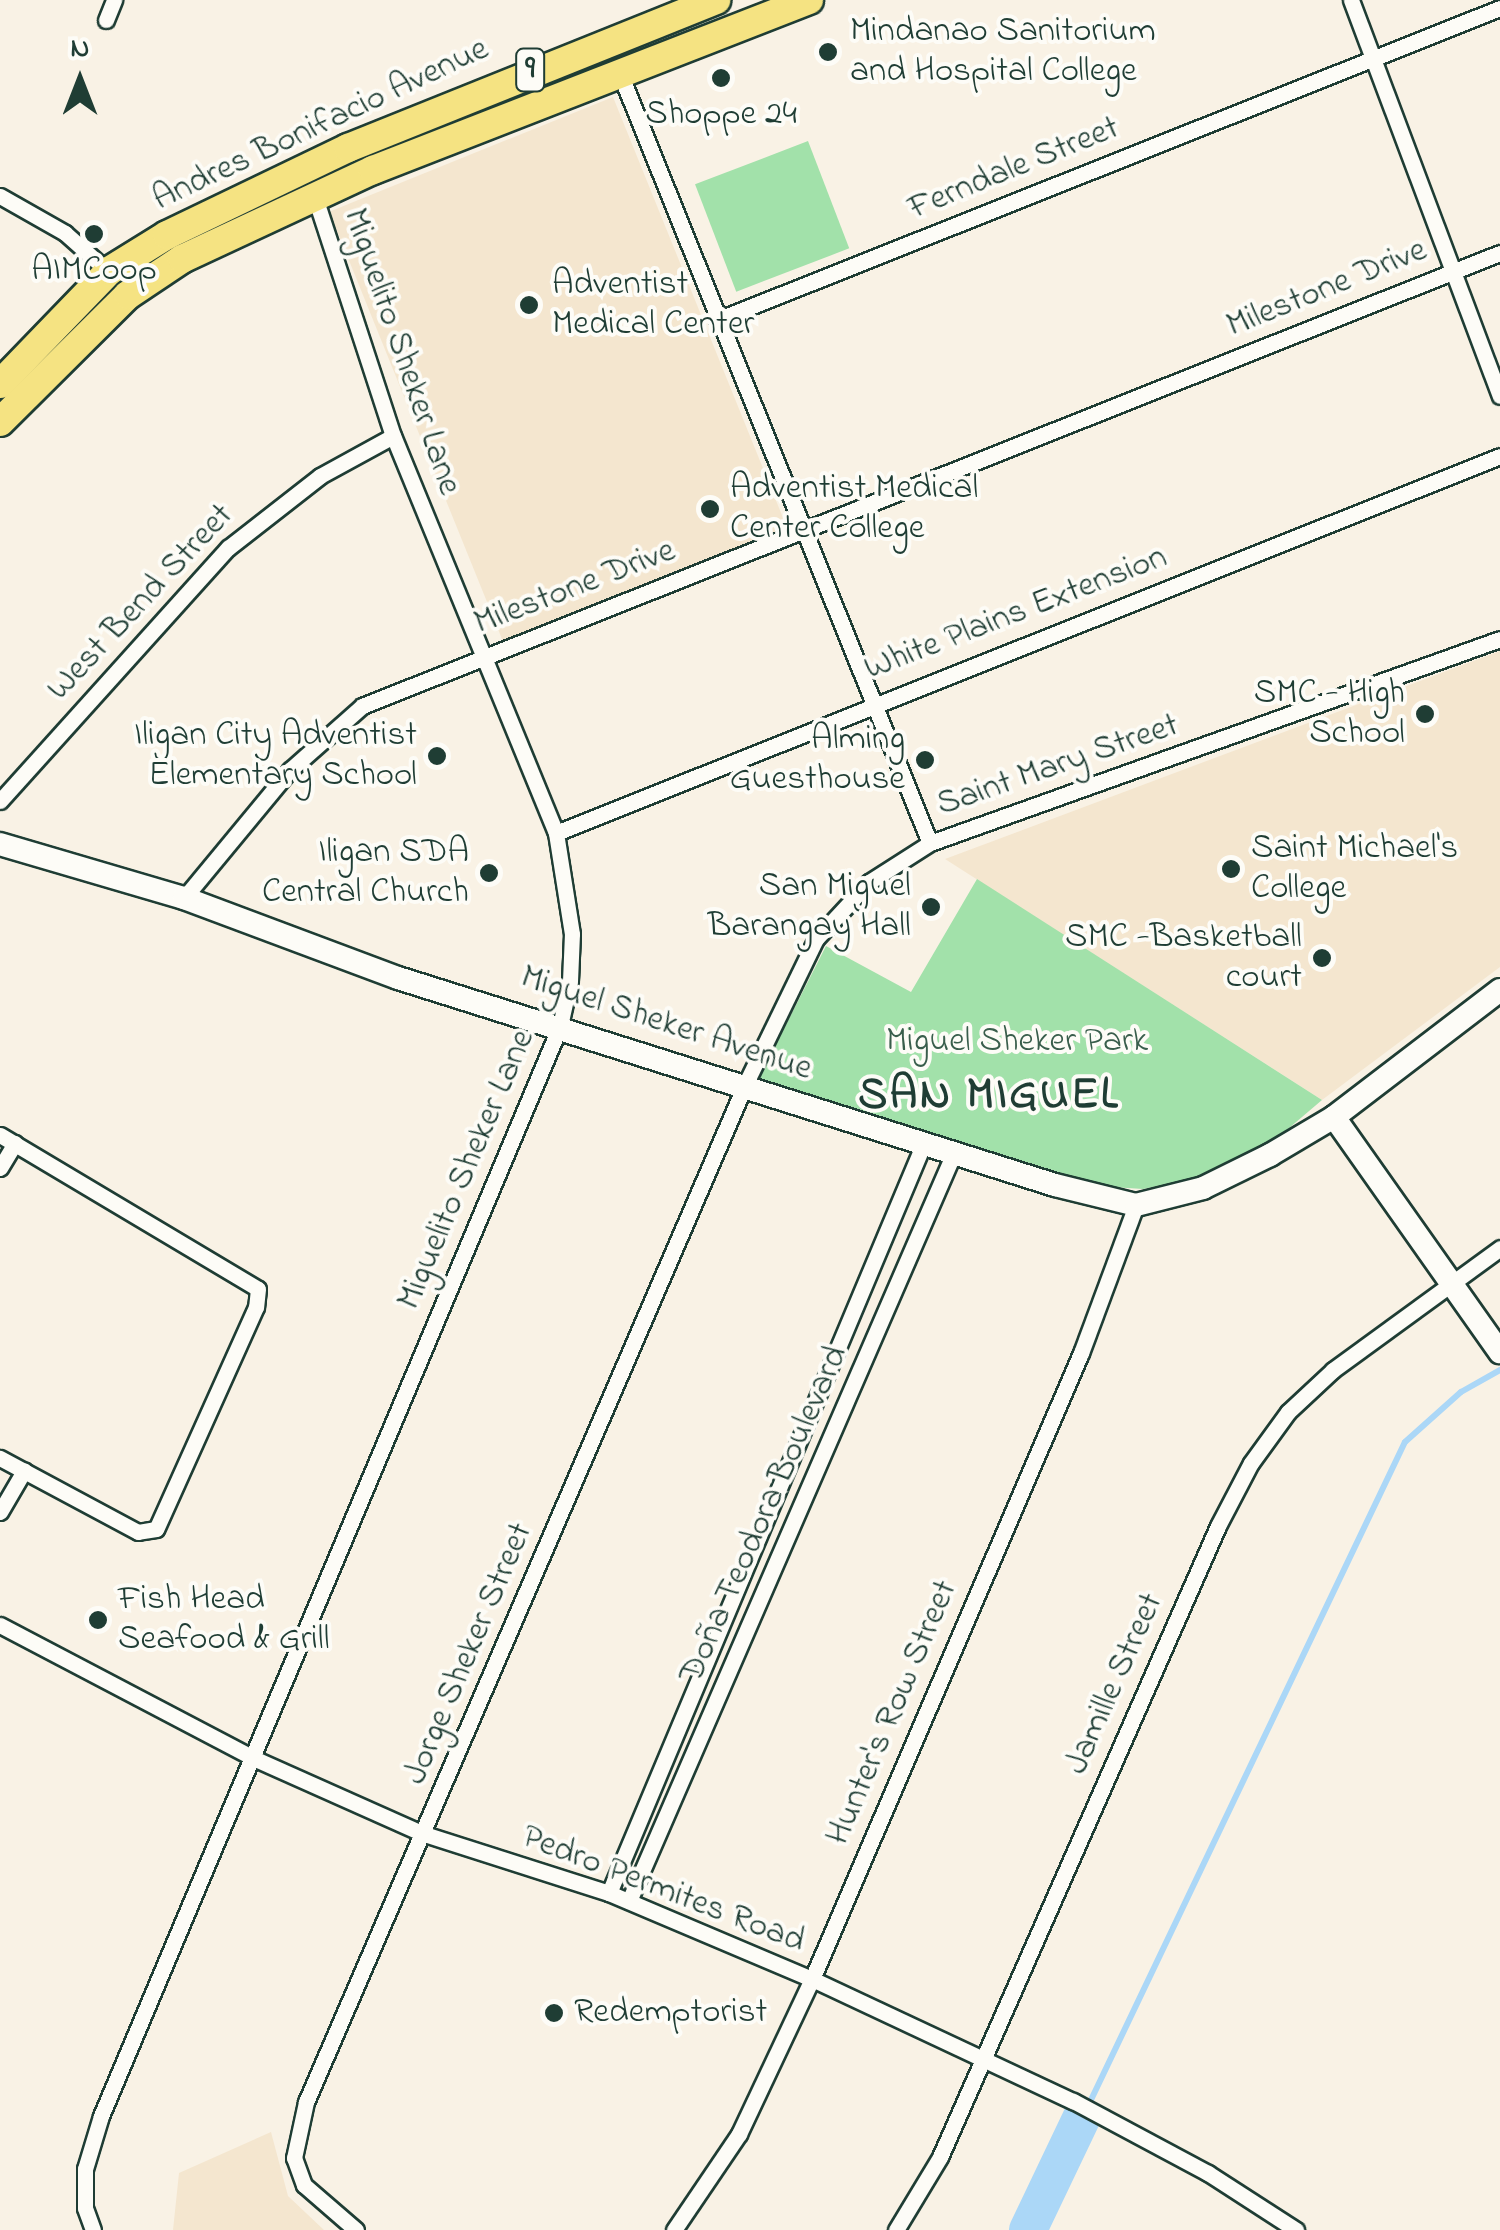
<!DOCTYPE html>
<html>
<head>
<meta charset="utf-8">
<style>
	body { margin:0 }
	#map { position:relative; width:1500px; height:2230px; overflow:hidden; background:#f9f2e5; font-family:"Indie Flower",sans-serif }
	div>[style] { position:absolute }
	.built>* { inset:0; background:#f4e6cf; transform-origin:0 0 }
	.green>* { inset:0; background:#a2e1aa; transform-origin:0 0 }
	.stream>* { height:6px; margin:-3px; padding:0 3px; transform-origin:3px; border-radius:3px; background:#abd7f7 }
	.river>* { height:38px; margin:-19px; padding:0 19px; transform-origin:19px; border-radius:19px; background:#abd7f7 }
	.roads { filter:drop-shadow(2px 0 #1f3d34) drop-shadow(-2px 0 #1f3d34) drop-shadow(0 2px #1f3d34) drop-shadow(0 -2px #1f3d34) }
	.street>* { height:15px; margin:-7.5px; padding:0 7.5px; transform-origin:7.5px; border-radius:7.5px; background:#fdfcf7 }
	.secondary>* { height:22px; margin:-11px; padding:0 11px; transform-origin:11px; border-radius:11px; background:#fdfcf7 }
	.highway>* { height:28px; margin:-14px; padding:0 14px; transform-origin:14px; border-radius:14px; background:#f5e382 }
	.dots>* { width:28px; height:28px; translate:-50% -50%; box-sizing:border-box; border:5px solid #fdfcf7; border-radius:50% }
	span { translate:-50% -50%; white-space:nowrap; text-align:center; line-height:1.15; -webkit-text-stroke:8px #fdfcf7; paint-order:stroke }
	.shield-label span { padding:2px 8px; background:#fdfcf7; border:2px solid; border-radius:8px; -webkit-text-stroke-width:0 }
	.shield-label { font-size:32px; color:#1f3d34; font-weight:700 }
	.poi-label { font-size:35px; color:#1f3d34 }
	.left { translate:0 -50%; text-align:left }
	.right { translate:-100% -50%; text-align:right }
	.street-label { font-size:35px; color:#1f3d34 }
	.park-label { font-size:35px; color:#395e4c }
	.district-label { font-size:45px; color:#1f3d34; font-weight:700; letter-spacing:2.5px }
	.north { position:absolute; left:30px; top:30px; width:100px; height:100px; -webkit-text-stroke:8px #fdfcf7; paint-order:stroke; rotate:0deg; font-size:28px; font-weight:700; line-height:40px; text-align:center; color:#1f3d34 }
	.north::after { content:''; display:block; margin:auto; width:35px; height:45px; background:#1f3d34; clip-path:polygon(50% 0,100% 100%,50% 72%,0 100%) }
</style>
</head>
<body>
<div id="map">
	<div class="built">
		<i style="left:613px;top:97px;width:464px;height:306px;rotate:68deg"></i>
		<i style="clip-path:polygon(1500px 651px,1500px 967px,1322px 1100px,945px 859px)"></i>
		<i style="clip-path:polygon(271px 2132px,288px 2196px,324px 2230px,173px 2230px,179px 2173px)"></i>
	</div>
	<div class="green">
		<i style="left:808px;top:141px;width:115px;height:121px;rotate:69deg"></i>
		<i style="clip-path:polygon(977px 879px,1322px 1100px,1268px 1146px,1205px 1177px,1143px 1189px,1096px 1186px,758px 1080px,826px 946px,911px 992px)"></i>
	</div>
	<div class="stream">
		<i style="left:1090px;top:2102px;width:731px;rotate:-64.49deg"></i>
		<i style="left:1405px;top:1442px;width:75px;rotate:-41.8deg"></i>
		<i style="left:1461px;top:1392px;width:45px;rotate:-29.4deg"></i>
	</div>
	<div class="river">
		<i style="left:1028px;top:2230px;width:123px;rotate:-64.5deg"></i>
	</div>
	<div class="roads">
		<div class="street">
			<i style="left:1351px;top:0;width:423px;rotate:69.4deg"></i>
			<i style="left:106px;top:20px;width:22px;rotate:-68deg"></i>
			<i style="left:619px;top:71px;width:832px;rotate:68.06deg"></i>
			<i style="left:0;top:196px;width:75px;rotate:29.6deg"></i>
			<i style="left:65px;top:233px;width:62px;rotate:41.7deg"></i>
			<i style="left:717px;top:320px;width:843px;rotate:-21.73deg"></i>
			<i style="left:0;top:801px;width:341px;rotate:-48deg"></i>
			<i style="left:228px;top:548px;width:117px;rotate:-38deg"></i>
			<i style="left:320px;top:476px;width:83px;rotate:-28.7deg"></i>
			<i style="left:556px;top:833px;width:1016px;rotate:-21.77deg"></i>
			<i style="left:184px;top:898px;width:166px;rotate:-50.4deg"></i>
			<i style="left:290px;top:770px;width:96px;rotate:-41.6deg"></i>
			<i style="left:362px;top:706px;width:1225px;rotate:-21.71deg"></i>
			<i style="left:0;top:1135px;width:300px;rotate:30.8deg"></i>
			<i style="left:258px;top:1289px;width:18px;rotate:96deg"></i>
			<i style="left:256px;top:1307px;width:243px;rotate:114.2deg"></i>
			<i style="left:156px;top:1529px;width:18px;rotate:171deg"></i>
			<i style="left:138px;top:1532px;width:157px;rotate:-151.8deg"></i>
			<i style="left:0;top:1168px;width:29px;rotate:-59deg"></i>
			<i style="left:0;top:1512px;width:48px;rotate:-59.7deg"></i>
			<i style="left:0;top:1625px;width:286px;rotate:27.7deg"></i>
			<i style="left:253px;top:1758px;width:187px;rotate:24deg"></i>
			<i style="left:424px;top:1834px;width:194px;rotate:17.7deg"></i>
			<i style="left:609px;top:1893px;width:220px;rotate:23deg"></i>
			<i style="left:812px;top:1979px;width:288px;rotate:25.1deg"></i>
			<i style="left:1073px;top:2101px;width:153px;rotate:28.1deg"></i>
			<i style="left:1208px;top:2173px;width:105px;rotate:32.9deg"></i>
			<i style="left:609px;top:1893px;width:813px;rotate:-67.22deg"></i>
			<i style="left:629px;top:1901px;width:816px;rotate:-66.52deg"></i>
			<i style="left:93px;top:2230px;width:23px;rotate:-110deg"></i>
			<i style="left:85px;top:2208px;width:39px;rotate:-90deg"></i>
			<i style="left:85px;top:2169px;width:55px;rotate:-73.2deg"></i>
			<i style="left:101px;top:2116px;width:1183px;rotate:-67.16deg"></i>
			<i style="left:560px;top:1026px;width:46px;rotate:-77.5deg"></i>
			<i style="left:570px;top:981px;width:47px;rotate:-87.6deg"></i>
			<i style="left:572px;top:934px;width:102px;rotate:-99deg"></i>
			<i style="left:556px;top:833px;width:429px;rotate:-112.3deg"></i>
			<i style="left:393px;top:436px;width:251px;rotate:-108.1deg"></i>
			<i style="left:356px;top:2230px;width:69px;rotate:-139.1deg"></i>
			<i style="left:304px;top:2185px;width:29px;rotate:-110deg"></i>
			<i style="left:294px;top:2158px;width:57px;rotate:-77.9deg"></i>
			<i style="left:306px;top:2102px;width:1108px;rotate:-66.65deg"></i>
			<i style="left:745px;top:1085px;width:162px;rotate:-64.1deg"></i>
			<i style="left:816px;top:939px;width:78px;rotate:-47.1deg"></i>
			<i style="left:869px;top:882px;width:72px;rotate:-32.6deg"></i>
			<i style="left:930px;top:843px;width:605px;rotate:-19.69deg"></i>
			<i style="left:674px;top:2230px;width:116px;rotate:-55.9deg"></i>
			<i style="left:739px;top:2134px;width:171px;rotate:-64.8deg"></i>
			<i style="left:812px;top:1979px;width:681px;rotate:-66.75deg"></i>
			<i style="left:1081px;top:1353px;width:158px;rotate:-69.6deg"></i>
			<i style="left:896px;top:2230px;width:85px;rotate:-58.9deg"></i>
			<i style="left:940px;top:2157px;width:690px;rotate:-66.22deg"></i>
			<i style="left:1218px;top:1526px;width:71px;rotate:-62.4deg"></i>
			<i style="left:1251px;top:1463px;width:63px;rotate:-54deg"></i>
			<i style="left:1288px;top:1412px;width:62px;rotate:-43deg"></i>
			<i style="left:1333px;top:1370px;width:207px;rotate:-36.1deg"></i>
		</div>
		<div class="secondary">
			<i style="left:0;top:844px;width:192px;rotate:16.4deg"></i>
			<i style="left:184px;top:898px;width:228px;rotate:20.5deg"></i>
			<i style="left:398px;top:978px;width:689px;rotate:17.49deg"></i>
			<i style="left:1055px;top:1185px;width:83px;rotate:13.9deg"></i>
			<i style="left:1136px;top:1205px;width:69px;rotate:-14.2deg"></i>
			<i style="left:1203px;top:1188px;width:75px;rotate:-26.2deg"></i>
			<i style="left:1270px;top:1155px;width:74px;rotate:-30.7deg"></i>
			<i style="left:1334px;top:1117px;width:209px;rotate:-37.4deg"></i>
			<i style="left:1334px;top:1117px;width:288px;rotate:54.8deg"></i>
		</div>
		<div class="highway">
			<i style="left:0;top:384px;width:157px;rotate:-46deg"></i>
			<i style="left:109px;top:271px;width:68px;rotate:-31.8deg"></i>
			<i style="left:167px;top:235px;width:201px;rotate:-25.7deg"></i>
			<i style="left:348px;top:148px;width:397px;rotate:-21.9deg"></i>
			<i style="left:0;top:422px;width:180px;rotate:-44.8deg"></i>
			<i style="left:128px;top:295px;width:65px;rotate:-33.7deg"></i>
			<i style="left:182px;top:259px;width:211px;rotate:-25deg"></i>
			<i style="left:373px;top:170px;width:468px;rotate:-21.3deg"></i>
		</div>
	</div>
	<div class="dots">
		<i style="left:828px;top:52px;background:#1f3d34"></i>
		<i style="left:721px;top:78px;background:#1f3d34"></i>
		<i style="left:94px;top:234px;background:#1f3d34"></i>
		<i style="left:529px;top:305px;background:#1f3d34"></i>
		<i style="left:710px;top:509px;background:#1f3d34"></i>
		<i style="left:1425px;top:714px;background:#1f3d34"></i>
		<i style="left:437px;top:756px;background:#1f3d34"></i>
		<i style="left:925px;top:760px;background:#1f3d34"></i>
		<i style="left:1231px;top:869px;background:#1f3d34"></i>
		<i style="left:489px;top:873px;background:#1f3d34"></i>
		<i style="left:931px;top:907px;background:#1f3d34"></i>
		<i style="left:1322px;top:958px;background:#1f3d34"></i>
		<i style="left:98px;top:1620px;background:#1f3d34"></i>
		<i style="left:554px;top:2013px;background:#1f3d34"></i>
	</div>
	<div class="shield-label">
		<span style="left:530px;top:70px">9</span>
	</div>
	<div class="poi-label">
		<span class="left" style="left:850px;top:52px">Mindanao Sanitorium<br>and Hospital College</span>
		<span style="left:721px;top:115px">Shoppe 24</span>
		<span style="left:94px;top:271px">AIMCoop</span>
		<span class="left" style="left:552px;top:305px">Adventist<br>Medical Center</span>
		<span class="left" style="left:730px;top:509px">Adventist Medical<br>Center College</span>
		<span class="right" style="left:1405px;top:714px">SMC - High<br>School</span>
		<span class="right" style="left:417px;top:756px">Iligan City Adventist<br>Elementary School</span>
		<span class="right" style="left:905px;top:760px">Alming<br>Guesthouse</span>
		<span class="left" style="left:1251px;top:869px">Saint Michael's<br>College</span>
		<span class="right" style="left:469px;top:873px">Iligan SDA<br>Central Church</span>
		<span class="right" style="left:911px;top:907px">San Miguel<br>Barangay Hall</span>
		<span class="right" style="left:1302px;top:958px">SMC -Basketball<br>court</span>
		<span class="left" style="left:118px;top:1620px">Fish Head<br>Seafood &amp; Grill</span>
		<span class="left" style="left:574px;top:2013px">Redemptorist</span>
	</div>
	<div class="street-label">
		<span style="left:321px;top:125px;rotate:-25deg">Andres Bonifacio Avenue</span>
		<span style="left:1014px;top:169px;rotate:-22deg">Ferndale Street</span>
		<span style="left:1327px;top:289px;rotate:-22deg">Milestone Drive</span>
		<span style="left:401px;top:352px;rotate:71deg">Miguelito Sheker Lane</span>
		<span style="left:575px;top:588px;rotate:-21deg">Milestone Drive</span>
		<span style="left:141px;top:603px;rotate:-47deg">West Bend Street</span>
		<span style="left:1016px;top:614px;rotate:-21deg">White Plains Extension</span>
		<span style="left:1058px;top:766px;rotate:-19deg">Saint Mary Street</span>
		<span style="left:666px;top:1024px;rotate:18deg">Miguel Sheker Avenue</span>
		<span style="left:467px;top:1170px;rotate:-67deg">Miguelito Sheker Lane</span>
		<span style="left:765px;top:1515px;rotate:-66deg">Doña Teodora Boulevard</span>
		<span style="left:469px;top:1654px;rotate:-67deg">Jorge Sheker Street</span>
		<span style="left:1115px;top:1684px;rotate:-66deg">Jamille Street</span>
		<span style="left:893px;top:1713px;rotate:-67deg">Hunter's Row Street</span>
		<span style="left:663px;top:1890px;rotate:21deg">Pedro Permites Road</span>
	</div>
	<div class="park-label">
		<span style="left:1017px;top:1042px">Miguel Sheker Park</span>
	</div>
	<div class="district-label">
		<span style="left:989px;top:1097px">SAN MIGUEL</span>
	</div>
	<div class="north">N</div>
</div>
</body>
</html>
